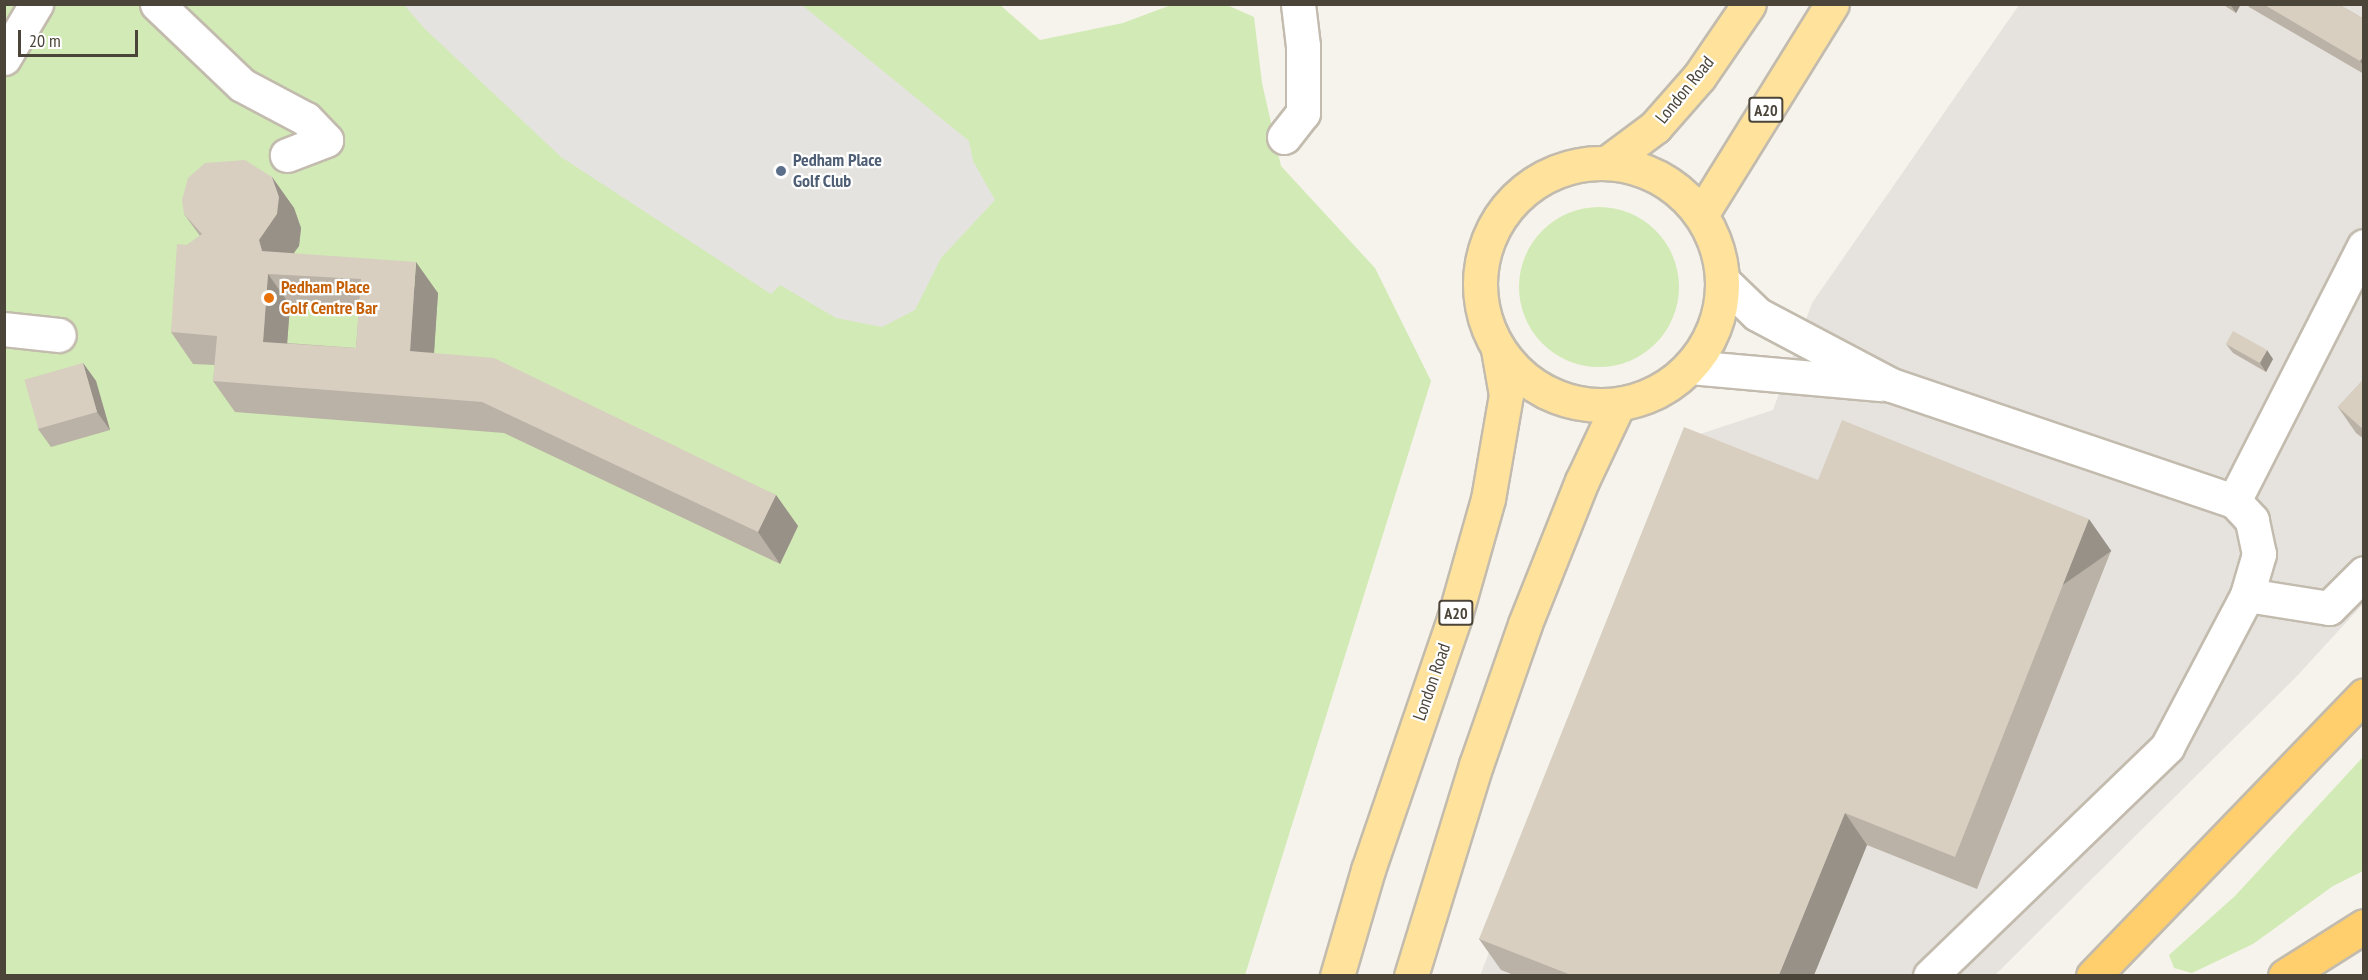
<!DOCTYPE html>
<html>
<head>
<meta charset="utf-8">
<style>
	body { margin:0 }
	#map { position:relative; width:2368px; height:980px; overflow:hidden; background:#f6f3ec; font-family:"PT Sans Narrow",sans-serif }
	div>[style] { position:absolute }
	.industrial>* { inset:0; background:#e6e2dd }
	.green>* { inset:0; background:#d2eab5 }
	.round { border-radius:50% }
	.parking>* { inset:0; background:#e5e3e0 }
	.roads { filter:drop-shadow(2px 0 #c2bbae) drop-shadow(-2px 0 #c2bbae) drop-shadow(0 2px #c2bbae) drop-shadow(0 -2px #c2bbae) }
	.minor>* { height:33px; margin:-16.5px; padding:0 16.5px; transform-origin:16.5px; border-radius:16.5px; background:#fff }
	.major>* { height:33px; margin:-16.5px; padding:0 16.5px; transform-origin:16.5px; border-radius:16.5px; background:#ffe39c }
	.major>.ring { margin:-16.5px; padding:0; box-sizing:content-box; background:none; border:33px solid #ffe39c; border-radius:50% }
	.highway>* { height:33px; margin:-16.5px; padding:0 16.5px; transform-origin:16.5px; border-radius:16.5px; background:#ffcf6e }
	.wall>* { inset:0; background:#bab2a6 }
	.shaded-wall>* { inset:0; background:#979187; transform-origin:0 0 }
	.building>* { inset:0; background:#d8cfc1; transform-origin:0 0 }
	.dots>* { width:16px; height:16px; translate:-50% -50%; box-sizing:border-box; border:3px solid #fff; border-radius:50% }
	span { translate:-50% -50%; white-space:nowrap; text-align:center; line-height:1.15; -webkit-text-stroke:4.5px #fff; paint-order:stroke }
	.shield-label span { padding:2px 4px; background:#fff; border:2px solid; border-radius:4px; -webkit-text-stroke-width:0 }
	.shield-label { font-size:16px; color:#4b4439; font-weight:700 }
	.street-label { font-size:18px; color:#4b4439 }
	.service-label { font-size:18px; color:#4e5e75; font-weight:700 }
	.left { translate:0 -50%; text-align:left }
	.food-label { font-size:18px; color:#c56008; font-weight:700 }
	.frame { position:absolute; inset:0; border:6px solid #4b4439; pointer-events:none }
	.scale { position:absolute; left:18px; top:30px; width:120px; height:27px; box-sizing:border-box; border:3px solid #4b4439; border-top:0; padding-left:8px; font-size:18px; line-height:21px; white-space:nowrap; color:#4b4439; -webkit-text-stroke:4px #fff; paint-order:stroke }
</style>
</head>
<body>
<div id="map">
	<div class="industrial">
		<i style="clip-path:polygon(2019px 5px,2363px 5px,2363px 604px,2297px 676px,1995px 975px,1480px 976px,1685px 439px,1773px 410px,1812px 303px)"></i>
	</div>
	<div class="green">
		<i style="clip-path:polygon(999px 4px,1040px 40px,1123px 23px,1171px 5px,1227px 5px,1254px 17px,1262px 83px,1281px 166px,1375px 268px,1431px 381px,1245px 975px,5px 976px,5px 5px)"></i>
		<i class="round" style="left:1519px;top:207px;width:160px;height:160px"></i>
		<i style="clip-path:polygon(2363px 757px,2363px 871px,2333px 886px,2253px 944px,2192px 973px,2174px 968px,2169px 955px,2235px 896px)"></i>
	</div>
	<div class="parking">
		<i style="clip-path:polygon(404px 5px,802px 5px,969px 141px,973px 161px,995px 200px,941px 258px,915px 310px,882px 327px,836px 318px,780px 285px,771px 294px,561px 157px,424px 28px)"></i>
	</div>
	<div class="roads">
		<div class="minor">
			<i style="left:157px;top:4px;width:117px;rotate:43.6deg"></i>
			<i style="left:242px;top:85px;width:72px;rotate:28deg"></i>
			<i style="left:306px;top:119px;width:29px;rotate:46deg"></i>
			<i style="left:326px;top:140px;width:42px;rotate:159deg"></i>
			<i style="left:4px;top:58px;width:63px;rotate:-59.3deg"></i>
			<i style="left:1284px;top:137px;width:31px;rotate:-52deg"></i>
			<i style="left:1303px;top:113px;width:67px;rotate:-90deg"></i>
			<i style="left:1303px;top:46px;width:42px;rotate:-96.8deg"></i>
			<i style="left:1723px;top:281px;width:47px;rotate:44.1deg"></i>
			<i style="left:1757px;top:314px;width:152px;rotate:27.9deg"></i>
			<i style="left:1891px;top:385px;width:362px;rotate:18.7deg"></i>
			<i style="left:4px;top:329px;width:55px;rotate:6.2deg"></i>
			<i style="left:1690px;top:367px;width:191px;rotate:5.1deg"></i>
			<i style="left:2247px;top:595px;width:83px;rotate:9deg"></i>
			<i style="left:2329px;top:608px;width:49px;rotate:-45deg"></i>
			<i style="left:1930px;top:976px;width:330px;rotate:-44deg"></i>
			<i style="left:2167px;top:747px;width:172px;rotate:-62.2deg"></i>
			<i style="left:2247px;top:595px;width:43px;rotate:-73.7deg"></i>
			<i style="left:2259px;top:554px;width:35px;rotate:-102deg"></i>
			<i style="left:2252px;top:520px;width:26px;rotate:-133deg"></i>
			<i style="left:2234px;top:501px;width:286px;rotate:-63deg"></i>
		</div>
		<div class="major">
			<i style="left:1608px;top:162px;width:59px;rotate:-36.7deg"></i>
			<i style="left:1655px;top:127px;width:67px;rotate:-48.7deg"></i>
			<i style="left:1699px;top:77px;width:88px;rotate:-55.6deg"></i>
			<i class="ring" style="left:1480px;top:163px;width:209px;height:209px"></i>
			<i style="left:1701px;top:215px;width:248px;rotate:-58.2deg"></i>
			<i style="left:1337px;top:976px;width:110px;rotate:-73.7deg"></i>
			<i style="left:1368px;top:870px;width:265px;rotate:-71.1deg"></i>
			<i style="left:1454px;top:619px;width:125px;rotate:-74.2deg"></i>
			<i style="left:1488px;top:499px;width:106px;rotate:-80.2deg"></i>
			<i style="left:1506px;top:395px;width:47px;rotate:-99.9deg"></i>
			<i style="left:1411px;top:976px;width:221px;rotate:-72.9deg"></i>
			<i style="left:1476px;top:765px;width:149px;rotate:-70.8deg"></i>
			<i style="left:1525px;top:624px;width:154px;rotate:-68.3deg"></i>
			<i style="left:1582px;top:481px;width:84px;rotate:-64.7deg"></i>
		</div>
		<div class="highway">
			<i style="left:2093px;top:976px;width:390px;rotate:-46deg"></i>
			<i style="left:2285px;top:976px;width:93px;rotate:-32.3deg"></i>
		</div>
	</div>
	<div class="wall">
		<i style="clip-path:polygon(2222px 4px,2241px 4px,2236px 13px)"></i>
		<i style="clip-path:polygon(2247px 4px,2338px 4px,2364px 19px,2364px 74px,2249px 7px)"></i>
		<i style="clip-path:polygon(evenodd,272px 177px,294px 208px,301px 228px,299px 246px,293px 253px,438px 293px,434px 353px,776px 495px,798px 526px,780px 564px,504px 433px,235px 412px,213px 381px,215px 365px,193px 364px,171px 332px,187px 245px,200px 236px,184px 214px,272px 177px,290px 305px,359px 309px,356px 348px,287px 343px,290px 305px)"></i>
		<i style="clip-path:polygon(2226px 344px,2273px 359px,2266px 372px,2233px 353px)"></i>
		<i style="clip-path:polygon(83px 363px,96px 381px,110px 430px,51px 447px,38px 429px)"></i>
		<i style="clip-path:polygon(2364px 379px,2364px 439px,2356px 433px,2338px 407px)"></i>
		<i style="clip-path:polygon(1818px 480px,2111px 551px,1977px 889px,1867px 845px,1814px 975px,1514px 975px,1501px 970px,1479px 939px)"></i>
	</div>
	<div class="shaded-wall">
		<i style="clip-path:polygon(2230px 4px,2241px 4px,2236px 13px)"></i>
		<i style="clip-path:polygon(2364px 56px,2364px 66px,2360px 61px)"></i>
		<i style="clip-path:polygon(272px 177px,294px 208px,301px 228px,299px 246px,281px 271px,262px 251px,259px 240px)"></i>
		<i style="clip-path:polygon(416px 262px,438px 293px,432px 383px,410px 351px)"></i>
		<i style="clip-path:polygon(268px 274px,290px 305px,285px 373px,263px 342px)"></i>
		<i style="clip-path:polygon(2267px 350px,2273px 359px,2266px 372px,2260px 363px)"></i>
		<i style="clip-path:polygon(83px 363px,96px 381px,110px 430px,97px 412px)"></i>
		<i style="clip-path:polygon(776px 495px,798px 526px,780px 564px,758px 532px)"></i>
		<i style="left:2089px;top:519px;width:39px;height:364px;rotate:55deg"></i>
		<i style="clip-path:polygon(1845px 813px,1867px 845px,1814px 975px,1779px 975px)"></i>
	</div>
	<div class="building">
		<i style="clip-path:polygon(2263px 4px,2338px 4px,2364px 19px,2364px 56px,2360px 61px)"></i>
		<i style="clip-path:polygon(evenodd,245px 160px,272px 177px,279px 197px,277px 214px,259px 240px,262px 251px,416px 262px,410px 351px,494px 358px,776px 495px,758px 532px,482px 402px,213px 381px,217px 336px,171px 332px,177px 244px,187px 245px,202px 234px,184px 214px,182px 200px,188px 178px,205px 163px,245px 160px,268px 274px,361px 279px,356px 348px,263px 342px,268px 274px)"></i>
		<i style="left:2233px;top:331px;width:39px;height:15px;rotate:29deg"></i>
		<i style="left:83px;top:363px;width:51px;height:61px;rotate:74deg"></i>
		<i style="clip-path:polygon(2364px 379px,2364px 430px,2338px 407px)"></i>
		<i style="clip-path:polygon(1842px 420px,2089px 519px,1955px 857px,1845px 813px,1779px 975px,1571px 975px,1479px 939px,1684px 427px,1818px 480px)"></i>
	</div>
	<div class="dots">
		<i style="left:781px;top:171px;background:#5c6f8a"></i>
		<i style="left:269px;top:298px;background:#e8710a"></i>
	</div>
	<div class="shield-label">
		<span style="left:1766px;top:110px">A20</span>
		<span style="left:1456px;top:613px">A20</span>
	</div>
	<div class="street-label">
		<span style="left:1685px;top:90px;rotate:-51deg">London Road</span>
		<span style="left:1432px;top:682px;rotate:-71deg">London Road</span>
	</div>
	<div class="service-label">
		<span class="left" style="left:793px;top:171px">Pedham Place<br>Golf Club</span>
	</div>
	<div class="food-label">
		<span class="left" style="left:281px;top:298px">Pedham Place<br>Golf Centre Bar</span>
	</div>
	<div class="frame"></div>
	<div class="scale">20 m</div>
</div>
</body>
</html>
